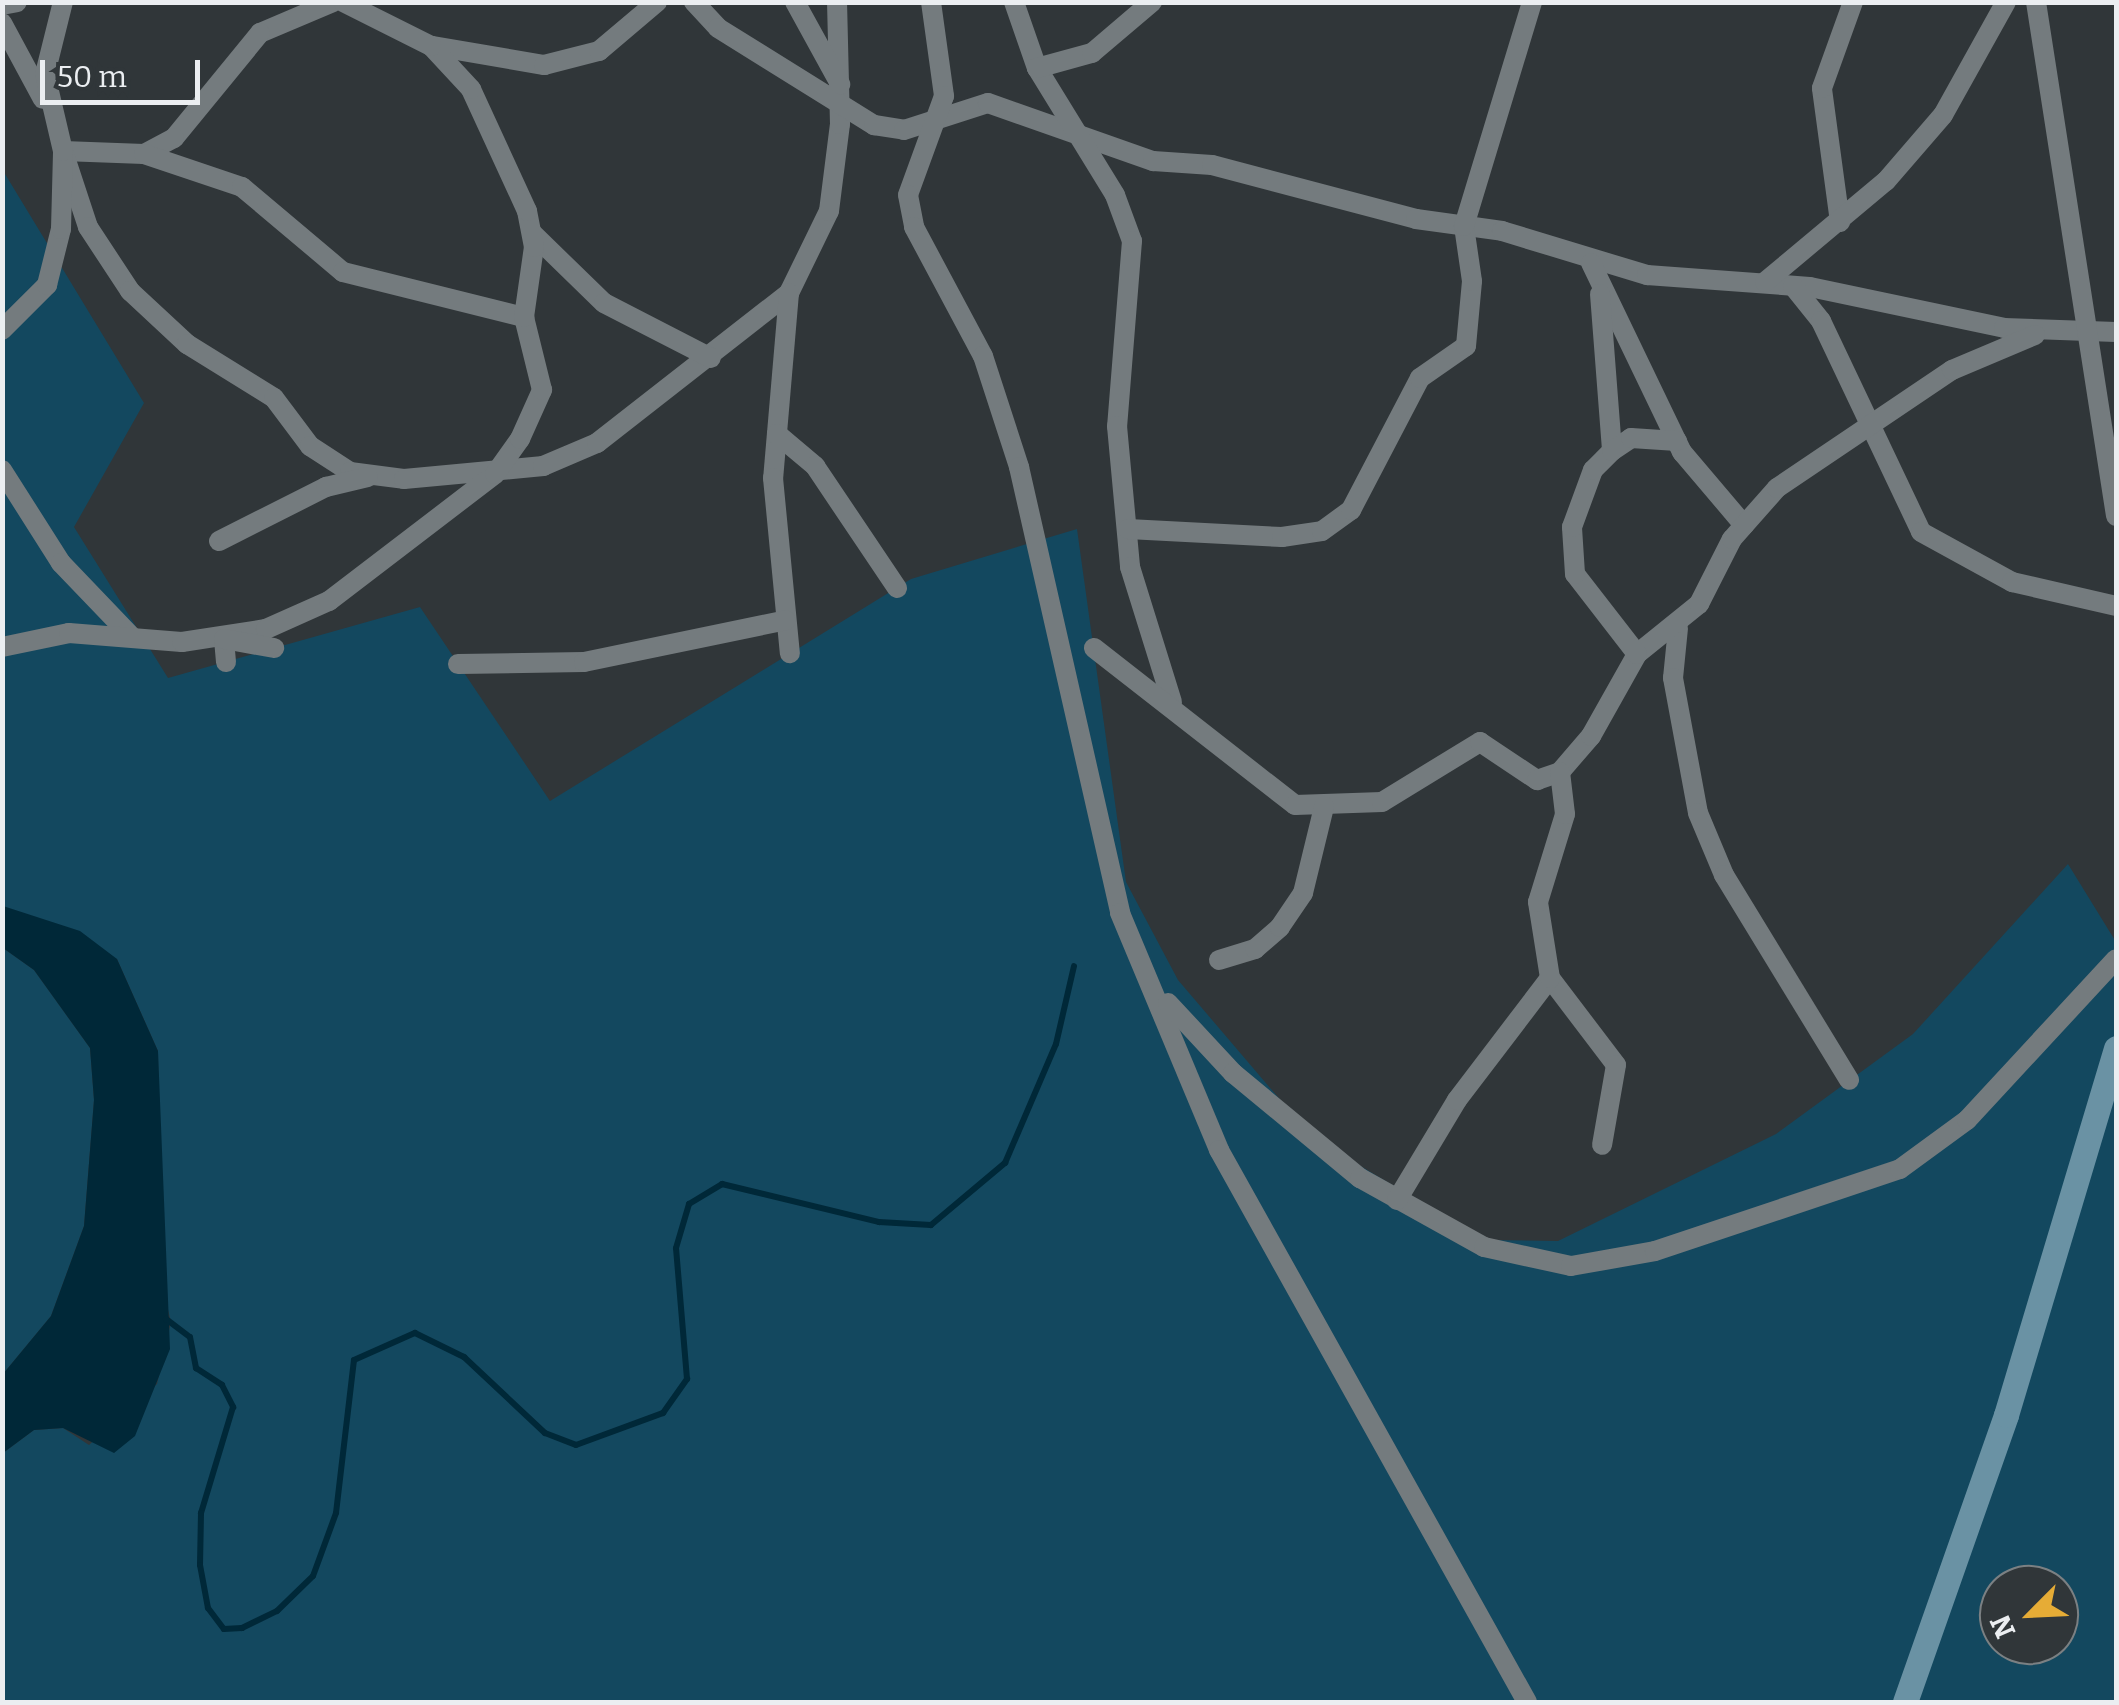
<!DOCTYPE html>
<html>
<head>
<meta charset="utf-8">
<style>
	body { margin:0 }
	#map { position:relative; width:2119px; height:1705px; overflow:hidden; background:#303639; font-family:Bitter,serif }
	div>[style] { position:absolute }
	.green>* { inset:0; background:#13485f }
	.water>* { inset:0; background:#002838 }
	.stream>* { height:6px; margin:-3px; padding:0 3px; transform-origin:3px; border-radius:3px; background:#002838 }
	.street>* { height:20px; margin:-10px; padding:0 10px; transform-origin:10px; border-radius:10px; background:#747b7e }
	.secondary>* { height:25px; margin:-12.5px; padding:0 12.5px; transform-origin:12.5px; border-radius:12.5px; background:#6a92a4 }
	span { translate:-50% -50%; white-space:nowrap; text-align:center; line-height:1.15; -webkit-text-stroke:10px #303639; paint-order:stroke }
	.frame { position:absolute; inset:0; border:5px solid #ebeef1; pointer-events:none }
	.north { position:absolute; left:1979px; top:1565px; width:100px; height:100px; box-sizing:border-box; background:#303639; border:2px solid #7b8083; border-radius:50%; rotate:246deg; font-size:28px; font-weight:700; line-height:40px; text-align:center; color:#ebeef1 }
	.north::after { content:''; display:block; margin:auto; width:35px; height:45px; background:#e6ac36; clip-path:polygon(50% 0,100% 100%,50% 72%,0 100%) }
	.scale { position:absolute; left:40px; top:60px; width:160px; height:45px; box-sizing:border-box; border:5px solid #ebeef1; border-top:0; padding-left:12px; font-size:30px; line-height:35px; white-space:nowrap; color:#ebeef1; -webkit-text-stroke:8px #303639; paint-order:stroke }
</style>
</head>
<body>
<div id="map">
	<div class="green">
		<i style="clip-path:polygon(evenodd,2px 169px,144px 403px,74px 527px,168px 678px,420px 607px,550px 801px,911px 579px,1077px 529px,1126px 882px,1178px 980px,1312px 1137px,1484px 1240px,1558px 1241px,1776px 1134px,1913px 1034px,2068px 864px,2116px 942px,2116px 1702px,3px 1702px,3px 1453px,34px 1430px,63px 1428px,89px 1445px,157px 1384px,171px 1322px,160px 1277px,158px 1051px,117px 959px,3px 906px,2px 169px,1999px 1585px,2059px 1585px,2059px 1645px,1999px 1645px,1999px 1585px)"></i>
		<i style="clip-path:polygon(3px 948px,34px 970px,90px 1048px,94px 1100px,84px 1226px,51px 1316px,3px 1374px)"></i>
	</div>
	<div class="water">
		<i style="clip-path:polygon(3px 906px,80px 931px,117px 959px,158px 1051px,170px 1349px,135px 1436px,114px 1453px,63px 1428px,34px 1430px,3px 1453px,3px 1374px,51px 1316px,84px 1226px,94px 1100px,90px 1048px,34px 970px,3px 948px)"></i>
	</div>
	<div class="stream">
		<i style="left:166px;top:1319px;width:30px;rotate:37deg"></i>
		<i style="left:190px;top:1337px;width:32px;rotate:79deg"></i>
		<i style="left:196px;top:1368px;width:31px;rotate:33deg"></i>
		<i style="left:222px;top:1385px;width:25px;rotate:63deg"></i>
		<i style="left:233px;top:1407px;width:111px;rotate:106.8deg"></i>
		<i style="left:201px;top:1513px;width:52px;rotate:91.1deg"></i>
		<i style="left:200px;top:1565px;width:44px;rotate:79.5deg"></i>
		<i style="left:208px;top:1608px;width:26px;rotate:53deg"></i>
		<i style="left:224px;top:1629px;width:18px;rotate:-3deg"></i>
		<i style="left:242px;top:1628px;width:39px;rotate:-26deg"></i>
		<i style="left:277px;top:1611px;width:50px;rotate:-44.2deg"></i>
		<i style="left:313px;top:1576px;width:67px;rotate:-69.9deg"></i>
		<i style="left:336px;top:1513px;width:154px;rotate:-83.3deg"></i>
		<i style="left:354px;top:1360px;width:67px;rotate:-23.9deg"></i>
		<i style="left:415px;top:1333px;width:55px;rotate:26.1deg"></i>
		<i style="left:464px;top:1357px;width:111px;rotate:43.2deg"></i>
		<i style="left:545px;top:1433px;width:33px;rotate:21deg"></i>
		<i style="left:576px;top:1445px;width:93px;rotate:-20.2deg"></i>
		<i style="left:663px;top:1413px;width:42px;rotate:-54.8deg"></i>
		<i style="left:687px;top:1379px;width:131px;rotate:-94.8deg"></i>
		<i style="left:676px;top:1248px;width:46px;rotate:-73.5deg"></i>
		<i style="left:689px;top:1204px;width:39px;rotate:-31deg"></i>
		<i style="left:722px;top:1184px;width:162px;rotate:13.6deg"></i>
		<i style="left:879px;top:1222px;width:52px;rotate:3.3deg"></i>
		<i style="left:931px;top:1225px;width:97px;rotate:-40deg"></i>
		<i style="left:1005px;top:1163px;width:129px;rotate:-66.8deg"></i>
		<i style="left:1056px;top:1044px;width:80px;rotate:-77deg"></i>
	</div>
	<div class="street">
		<i style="left:333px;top:2px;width:79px;rotate:157deg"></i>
		<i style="left:260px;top:33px;width:136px;rotate:129.3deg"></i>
		<i style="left:174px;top:138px;width:34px;rotate:152deg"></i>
		<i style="left:144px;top:154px;width:81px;rotate:-177.9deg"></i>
		<i style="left:63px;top:151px;width:80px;rotate:71.8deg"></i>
		<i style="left:88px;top:227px;width:77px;rotate:56.7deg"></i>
		<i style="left:130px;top:291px;width:78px;rotate:42.9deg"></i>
		<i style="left:187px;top:344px;width:102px;rotate:31.8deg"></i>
		<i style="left:274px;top:398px;width:60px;rotate:53.1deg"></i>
		<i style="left:310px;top:446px;width:48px;rotate:33deg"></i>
		<i style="left:350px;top:472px;width:54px;rotate:7.4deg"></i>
		<i style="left:404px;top:479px;width:140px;rotate:-5.3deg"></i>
		<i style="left:543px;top:466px;width:59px;rotate:-23.1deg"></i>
		<i style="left:597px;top:443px;width:244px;rotate:-38deg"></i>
		<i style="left:789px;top:293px;width:91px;rotate:-64deg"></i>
		<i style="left:829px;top:211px;width:88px;rotate:-82.8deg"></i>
		<i style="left:840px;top:124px;width:122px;rotate:-91.4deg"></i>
		<i style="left:694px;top:2px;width:35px;rotate:47deg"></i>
		<i style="left:718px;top:28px;width:184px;rotate:31.9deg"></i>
		<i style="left:874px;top:125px;width:30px;rotate:9deg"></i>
		<i style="left:904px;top:130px;width:88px;rotate:-17.8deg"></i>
		<i style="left:988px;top:103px;width:175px;rotate:19.4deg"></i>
		<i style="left:1153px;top:161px;width:59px;rotate:3.9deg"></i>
		<i style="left:1212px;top:165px;width:211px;rotate:14.8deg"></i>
		<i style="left:1416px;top:219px;width:87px;rotate:7.9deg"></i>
		<i style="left:1502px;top:231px;width:152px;rotate:16.9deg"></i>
		<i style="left:1647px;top:275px;width:163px;rotate:4.2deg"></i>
		<i style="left:1810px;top:287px;width:198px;rotate:11.9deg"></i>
		<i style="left:2004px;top:328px;width:112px;rotate:2deg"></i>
		<i style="left:795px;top:2px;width:94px;rotate:61.2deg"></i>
		<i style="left:931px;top:2px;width:95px;rotate:82.1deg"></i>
		<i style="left:944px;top:96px;width:105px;rotate:110deg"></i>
		<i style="left:908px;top:195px;width:33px;rotate:79deg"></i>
		<i style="left:914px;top:227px;width:146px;rotate:61.9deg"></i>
		<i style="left:983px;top:356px;width:117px;rotate:72deg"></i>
		<i style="left:1019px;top:467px;width:457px;rotate:77.2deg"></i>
		<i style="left:1120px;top:913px;width:257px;rotate:67.3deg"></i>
		<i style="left:1219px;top:1150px;width:632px;rotate:60.84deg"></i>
		<i style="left:1014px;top:2px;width:70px;rotate:70.8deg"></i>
		<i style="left:1037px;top:68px;width:149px;rotate:58.4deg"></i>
		<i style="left:1115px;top:195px;width:49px;rotate:69.7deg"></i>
		<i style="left:1132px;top:241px;width:186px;rotate:94.6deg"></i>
		<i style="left:1117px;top:426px;width:142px;rotate:84.7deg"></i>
		<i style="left:1130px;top:567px;width:141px;rotate:72.7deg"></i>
		<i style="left:2036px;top:2px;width:520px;rotate:81.15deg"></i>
		<i style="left:2px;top:5px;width:15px;rotate:-11deg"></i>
		<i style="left:2px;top:23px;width:86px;rotate:61.7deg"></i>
		<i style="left:433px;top:46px;width:113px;rotate:9.7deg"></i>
		<i style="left:544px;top:65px;width:57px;rotate:-14.3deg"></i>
		<i style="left:599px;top:51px;width:76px;rotate:-40.2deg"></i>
		<i style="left:1037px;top:68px;width:57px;rotate:-15.3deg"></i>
		<i style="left:1092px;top:53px;width:79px;rotate:-40.4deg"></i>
		<i style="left:144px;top:154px;width:103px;rotate:18.6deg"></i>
		<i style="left:242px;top:187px;width:132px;rotate:40.1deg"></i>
		<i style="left:343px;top:272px;width:187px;rotate:14deg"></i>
		<i style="left:1840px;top:222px;width:135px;rotate:-97.7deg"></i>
		<i style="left:1822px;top:88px;width:91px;rotate:-70.2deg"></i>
		<i style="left:532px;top:233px;width:100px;rotate:44.2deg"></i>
		<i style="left:604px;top:303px;width:120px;rotate:27.2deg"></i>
		<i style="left:1591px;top:263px;width:210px;rotate:64.3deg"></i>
		<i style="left:1682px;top:452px;width:96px;rotate:49.7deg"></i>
		<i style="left:1765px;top:282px;width:158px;rotate:-39.9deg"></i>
		<i style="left:1886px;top:181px;width:87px;rotate:-49.2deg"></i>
		<i style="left:1943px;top:115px;width:129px;rotate:-60.9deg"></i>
		<i style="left:1793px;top:286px;width:45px;rotate:51.3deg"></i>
		<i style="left:1821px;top:321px;width:233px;rotate:64.6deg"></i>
		<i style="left:1921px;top:532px;width:104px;rotate:28.8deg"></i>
		<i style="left:2012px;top:582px;width:107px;rotate:13deg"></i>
		<i style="left:789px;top:293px;width:186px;rotate:94.9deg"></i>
		<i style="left:773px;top:478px;width:176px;rotate:84.5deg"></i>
		<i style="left:1600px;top:294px;width:157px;rotate:85.6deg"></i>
		<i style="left:2px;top:330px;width:64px;rotate:-45deg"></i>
		<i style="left:47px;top:285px;width:58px;rotate:-76deg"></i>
		<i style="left:61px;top:229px;width:78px;rotate:-88.5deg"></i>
		<i style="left:63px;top:151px;width:79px;rotate:-103.2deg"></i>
		<i style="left:45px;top:74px;width:74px;rotate:-76deg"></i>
		<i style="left:777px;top:434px;width:50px;rotate:40.1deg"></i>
		<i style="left:815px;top:466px;width:147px;rotate:56.1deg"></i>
		<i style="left:2px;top:470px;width:110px;rotate:57.6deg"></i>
		<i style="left:61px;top:563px;width:103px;rotate:46.2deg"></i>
		<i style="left:1128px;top:529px;width:154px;rotate:3deg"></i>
		<i style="left:1282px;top:537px;width:40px;rotate:-8.5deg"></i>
		<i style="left:1322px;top:531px;width:36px;rotate:-36deg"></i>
		<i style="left:1351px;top:510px;width:149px;rotate:-62.4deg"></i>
		<i style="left:1420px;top:378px;width:56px;rotate:-34.8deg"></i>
		<i style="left:1466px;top:346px;width:65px;rotate:-84.7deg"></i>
		<i style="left:1472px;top:281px;width:56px;rotate:-98.3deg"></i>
		<i style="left:1464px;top:226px;width:234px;rotate:-73.1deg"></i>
		<i style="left:219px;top:541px;width:120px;rotate:-26.8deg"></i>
		<i style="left:326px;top:487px;width:43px;rotate:-13.4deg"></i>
		<i style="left:1678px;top:628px;width:50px;rotate:95.7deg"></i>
		<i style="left:1673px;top:678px;width:137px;rotate:79.5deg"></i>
		<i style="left:1698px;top:813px;width:67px;rotate:67.2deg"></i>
		<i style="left:1724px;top:875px;width:240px;rotate:58.6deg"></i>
		<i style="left:2px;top:647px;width:68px;rotate:-11.8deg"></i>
		<i style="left:69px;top:633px;width:113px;rotate:4.6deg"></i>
		<i style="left:182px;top:642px;width:85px;rotate:-8.8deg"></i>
		<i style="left:266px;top:629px;width:69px;rotate:-24deg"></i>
		<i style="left:329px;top:601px;width:209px;rotate:-37.4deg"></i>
		<i style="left:495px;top:474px;width:43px;rotate:-54.5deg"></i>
		<i style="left:520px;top:439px;width:54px;rotate:-65.8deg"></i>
		<i style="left:542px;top:390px;width:75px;rotate:-103.9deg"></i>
		<i style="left:524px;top:317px;width:71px;rotate:-81.9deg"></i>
		<i style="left:534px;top:247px;width:37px;rotate:-101deg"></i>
		<i style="left:527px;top:211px;width:134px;rotate:-114.7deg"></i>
		<i style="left:471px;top:89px;width:59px;rotate:-132.9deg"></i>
		<i style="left:431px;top:46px;width:98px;rotate:-153.4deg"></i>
		<i style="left:1094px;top:648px;width:255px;rotate:38deg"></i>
		<i style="left:1295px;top:805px;width:87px;rotate:-2deg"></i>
		<i style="left:1382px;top:802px;width:115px;rotate:-31.5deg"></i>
		<i style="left:1480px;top:742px;width:69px;rotate:33.7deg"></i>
		<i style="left:1537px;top:780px;width:24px;rotate:-19deg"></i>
		<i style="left:1560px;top:772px;width:48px;rotate:-49.3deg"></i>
		<i style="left:1591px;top:736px;width:94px;rotate:-60.7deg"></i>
		<i style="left:1637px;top:654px;width:80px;rotate:-38.9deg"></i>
		<i style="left:1699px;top:604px;width:73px;rotate:-63.1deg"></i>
		<i style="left:1732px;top:539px;width:68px;rotate:-48.6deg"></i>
		<i style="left:1777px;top:488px;width:211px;rotate:-34deg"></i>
		<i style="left:1952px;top:370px;width:90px;rotate:-22.9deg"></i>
		<i style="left:1637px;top:654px;width:101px;rotate:-127.8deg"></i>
		<i style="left:1575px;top:574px;width:47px;rotate:-93.7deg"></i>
		<i style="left:1572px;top:527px;width:61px;rotate:-69.8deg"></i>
		<i style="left:1593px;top:470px;width:27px;rotate:-45deg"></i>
		<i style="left:1612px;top:451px;width:23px;rotate:-34deg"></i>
		<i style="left:1631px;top:438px;width:46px;rotate:3.7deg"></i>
		<i style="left:226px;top:662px;width:23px;rotate:-95deg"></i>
		<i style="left:224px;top:639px;width:51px;rotate:10.2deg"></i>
		<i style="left:458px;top:664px;width:126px;rotate:-0.9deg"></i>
		<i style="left:584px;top:662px;width:206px;rotate:-11.7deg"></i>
		<i style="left:1219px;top:960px;width:38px;rotate:-17deg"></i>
		<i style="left:1255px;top:949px;width:33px;rotate:-41deg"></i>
		<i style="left:1280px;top:927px;width:41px;rotate:-55.9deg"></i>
		<i style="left:1303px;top:893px;width:89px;rotate:-76.3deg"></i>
		<i style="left:1550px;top:978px;width:109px;rotate:52.8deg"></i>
		<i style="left:1616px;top:1065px;width:81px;rotate:99.9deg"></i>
		<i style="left:1168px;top:1003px;width:96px;rotate:47.1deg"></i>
		<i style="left:1233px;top:1073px;width:165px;rotate:39.6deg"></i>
		<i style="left:1360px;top:1178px;width:142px;rotate:29.1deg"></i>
		<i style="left:1484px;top:1247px;width:89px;rotate:12.3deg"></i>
		<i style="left:1571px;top:1266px;width:85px;rotate:-10.1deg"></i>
		<i style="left:1655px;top:1251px;width:258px;rotate:-18.5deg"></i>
		<i style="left:1900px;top:1169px;width:83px;rotate:-36.2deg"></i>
		<i style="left:1967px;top:1120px;width:219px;rotate:-47.2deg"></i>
		<i style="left:1397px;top:1200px;width:117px;rotate:-59deg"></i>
		<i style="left:1457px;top:1100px;width:153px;rotate:-52.7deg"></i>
		<i style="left:1550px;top:978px;width:77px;rotate:-99deg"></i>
		<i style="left:1538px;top:902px;width:92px;rotate:-72.9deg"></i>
		<i style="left:1565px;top:814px;width:42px;rotate:-96.8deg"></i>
	</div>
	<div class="secondary">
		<i style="left:1905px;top:1702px;width:304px;rotate:-70.6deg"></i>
		<i style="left:2006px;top:1415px;width:383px;rotate:-73.3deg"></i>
	</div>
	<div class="frame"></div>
	<div class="north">N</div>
	<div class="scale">50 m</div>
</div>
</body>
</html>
